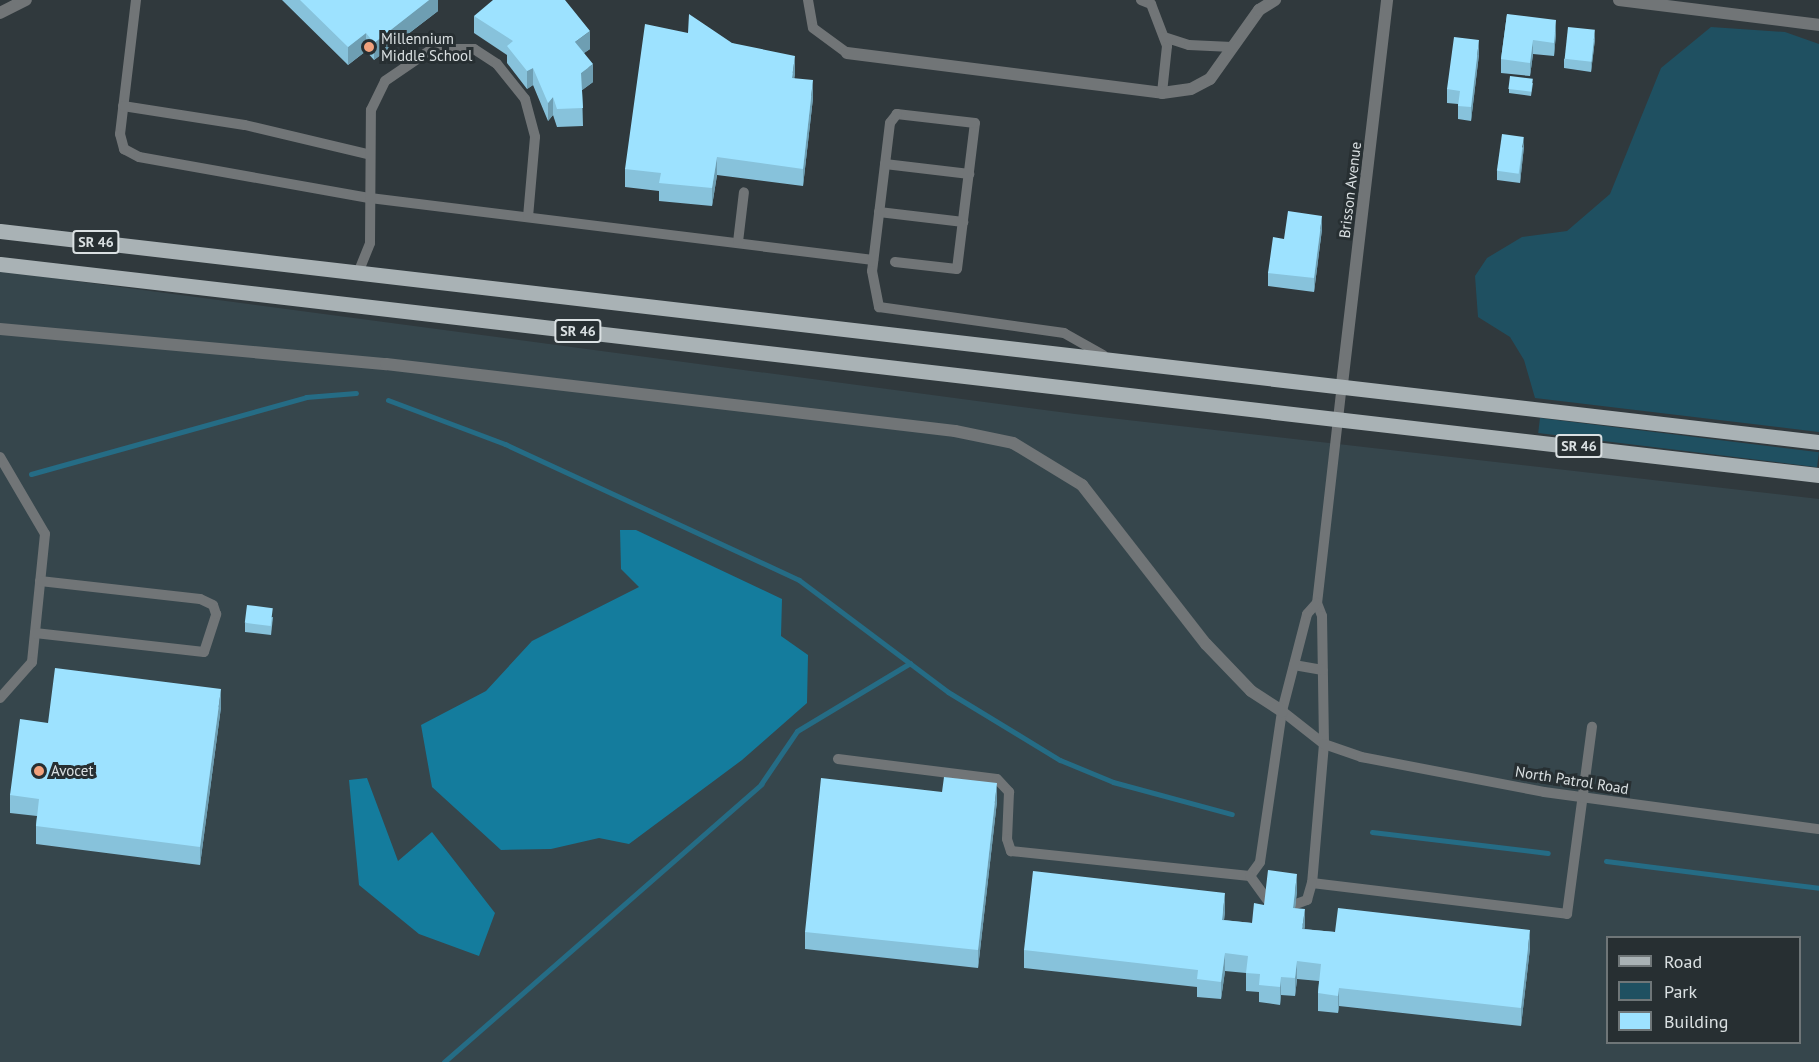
<!DOCTYPE html>
<style>
body{margin:0}
#map{position:relative;width:1819px;height:1062px;overflow:hidden;background:#30393d;font-family:"PT Sans",sans-serif}
div>[style]{position:absolute}
[style*='--x']{left:calc(var(--x)*1px);top:calc(var(--y)*1px);width:calc(var(--w)*1px);rotate:calc(var(--a)*1deg)}
.built>*{inset:0;background:#36464c}
.green>*{inset:0;background:#1f5061;transform-origin:0 0}
.forest>*{inset:0;background:#147c9d}
.stream>*{height:5px;margin:-2.5px;padding:0 2.5px;transform-origin:2.5px;border-radius:2.5px;background:#256c85}
.service>*{height:10px;margin:-5px;padding:0 5px;transform-origin:5px;border-radius:5px;background:#717577}
.minor>*{height:12px;margin:-6px;padding:0 6px;transform-origin:6px;border-radius:6px;background:#717577}
.tertiary>*{height:12px;margin:-6px;padding:0 6px;transform-origin:6px;border-radius:6px;background:#717577}
.primary>*{height:15px;margin:-7.5px;padding:0 7.5px;transform-origin:7.5px;border-radius:7.5px;background:#a9b2b5}
.wall>*{inset:0;background:#87c2db}
.shaded-wall>*{inset:0;background:#6e9eb2}
.building>*{inset:0;background:#9de2ff;transform-origin:0 0}
.dots>*{width:16px;height:16px;translate:-50% -50%;box-sizing:border-box;border:3px solid #272f32;border-radius:50%}
span{translate:-50% -50%;white-space:nowrap;text-align:center;line-height:1.15;-webkit-text-stroke:6px #272f32;paint-order:stroke}
.shield-label span{padding:2px 4px;background:#272f32;border:2px solid;border-radius:4px;-webkit-text-stroke-width:0}
.shield-label{font-size:14px;color:#dae0e2;font-weight:700}
.poi-label{font-size:15px;color:#dae0e2}
.left{translate:0 -50%;text-align:left}
.street-label{font-size:15px;color:#dae0e2}
.legend{position:absolute;left:1606px;top:936px;width:195px;height:108px;box-sizing:border-box;background:#272f32;border:2px solid #6f7678;margin:0;padding:8px 10px;list-style:none;font-size:18px;color:#dae0e2}
.legend li{display:flex;align-items:center;gap:12px;height:30px}
.legend b{width:30px;border:2px solid #6f7678}
</style>
<div id="map">
<div class="built">
<div style="clip-path:polygon(evenodd,0 271px,1075px 414px,1819px 499px,1819px 1062px,0 1062px,0 271px,1608px 938px,1800px 938px,1800px 1042px,1608px 1042px,1608px 938px)"></div>
</div>
<div class="green">
<div style="clip-path:polygon(1711px 27px,1785px 32px,1819px 44px,1819px 432px,1535px 398px,1524px 360px,1510px 337px,1478px 317px,1475px 276px,1487px 258px,1522px 237px,1567px 231px,1610px 194px,1661px 68px)"></div>
<div style="left:1540px;top:418px;width:281px;height:15px;rotate:7deg"></div>
</div>
<div class="forest">
<div style="clip-path:polygon(620px 530px,636px 530px,782px 599px,781px 636px,808px 655px,807px 703px,742px 760px,629px 844px,599px 838px,551px 849px,501px 850px,432px 787px,421px 725px,486px 691px,532px 641px,639px 587px,621px 569px)"></div>
<div style="clip-path:polygon(367px 778px,398px 861px,432px 832px,495px 913px,479px 956px,419px 934px,359px 885px,349px 780px)"></div>
</div>
<div class="stream">
<div style="--x:388;--y:400;--w:125;--a:20.6"></div>
<div style="--x:505;--y:444;--w:324;--a:24.8"></div>
<div style="--x:799;--y:580;--w:186;--a:36.9"></div>
<div style="--x:948;--y:692;--w:131;--a:31.3"></div>
<div style="--x:1060;--y:760;--w:57;--a:22.5"></div>
<div style="--x:1113;--y:782;--w:123;--a:15.1"></div>
<div style="--x:31;--y:474;--w:286;--a:-15.6"></div>
<div style="--x:306;--y:397;--w:50;--a:-4.6"></div>
<div style="--x:1372;--y:832;--w:177;--a:6.8"></div>
<div style="--x:1606;--y:861;--w:215;--a:7.2"></div>
<div style="--x:444;--y:1062;--w:422;--a:-41.2"></div>
<div style="--x:761;--y:784;--w:64;--a:-55.8"></div>
<div style="--x:797;--y:731;--w:132;--a:-31"></div>
</div>
<div class="service">
<div style="--x:136;--y:0;--w:135;--a:96.8"></div>
<div style="--x:120;--y:134;--w:16;--a:75"></div>
<div style="--x:124;--y:149;--w:17;--a:28"></div>
<div style="--x:139;--y:157;--w:235;--a:10.1"></div>
<div style="--x:370;--y:198;--w:507;--a:7.03"></div>
<div style="--x:808;--y:0;--w:28;--a:80"></div>
<div style="--x:813;--y:28;--w:42;--a:36.3"></div>
<div style="--x:1141;--y:0;--w:11;--a:22"></div>
<div style="--x:1151;--y:4;--w:45;--a:69.1"></div>
<div style="--x:1167;--y:46;--w:47;--a:96.1"></div>
<div style="--x:1164;--y:37;--w:26;--a:18"></div>
<div style="--x:1189;--y:45;--w:43;--a:2.7"></div>
<div style="--x:123;--y:106;--w:123;--a:8.9"></div>
<div style="--x:245;--y:125;--w:125;--a:13.4"></div>
<div style="--x:885;--y:164;--w:85;--a:6.8"></div>
<div style="--x:879;--y:212;--w:85;--a:6.8"></div>
<div style="--x:738;--y:242;--w:50;--a:-83.2"></div>
<div style="--x:895;--y:262;--w:62;--a:6.4"></div>
<div style="--x:957;--y:269;--w:147;--a:-83"></div>
<div style="--x:975;--y:123;--w:79;--a:-173.4"></div>
<div style="--x:897;--y:114;--w:11;--a:128"></div>
<div style="--x:890;--y:123;--w:149;--a:96.9"></div>
<div style="--x:872;--y:271;--w:37;--a:79"></div>
<div style="--x:879;--y:307;--w:187;--a:8"></div>
<div style="--x:1064;--y:333;--w:45;--a:29.4"></div>
<div style="--x:358;--y:273;--w:32;--a:-68"></div>
<div style="--x:370;--y:243;--w:133;--a:-89.6"></div>
<div style="--x:371;--y:110;--w:32;--a:-64"></div>
<div style="--x:385;--y:81;--w:57;--a:-34.2"></div>
<div style="--x:432;--y:49;--w:42;--a:0"></div>
<div style="--x:474;--y:49;--w:27;--a:33"></div>
<div style="--x:497;--y:64;--w:45;--a:51.3"></div>
<div style="--x:525;--y:99;--w:39;--a:75"></div>
<div style="--x:535;--y:137;--w:80;--a:95"></div>
<div style="--x:1342;--y:384;--w:220;--a:96.5"></div>
<div style="--x:1317;--y:603;--w:14;--a:69"></div>
<div style="--x:1322;--y:616;--w:128;--a:89.1"></div>
<div style="--x:1324;--y:744;--w:140;--a:94.9"></div>
<div style="--x:1312;--y:883;--w:257;--a:6.9"></div>
<div style="--x:1567;--y:914;--w:189;--a:-82.4"></div>
<div style="--x:0;--y:457;--w:89;--a:59.7"></div>
<div style="--x:45;--y:534;--w:129;--a:95.8"></div>
<div style="--x:32;--y:662;--w:48;--a:131.6"></div>
<div style="--x:35;--y:633;--w:170;--a:6.4"></div>
<div style="--x:204;--y:652;--w:40;--a:-72"></div>
<div style="--x:216;--y:614;--w:9;--a:-108"></div>
<div style="--x:213;--y:605;--w:14;--a:-155"></div>
<div style="--x:200;--y:599;--w:161;--a:-173.6"></div>
<div style="--x:1294;--y:665;--w:29;--a:10"></div>
<div style="--x:1282;--y:711;--w:53;--a:38.2"></div>
<div style="--x:1324;--y:744;--w:39;--a:19"></div>
<div style="--x:1361;--y:757;--w:186;--a:10.8"></div>
<div style="--x:1544;--y:792;--w:277;--a:7.7"></div>
<div style="--x:838;--y:759;--w:160;--a:7.2"></div>
<div style="--x:997;--y:779;--w:18;--a:47"></div>
<div style="--x:1009;--y:792;--w:47;--a:92.4"></div>
<div style="--x:1007;--y:839;--w:13;--a:72"></div>
<div style="--x:1011;--y:851;--w:240;--a:6"></div>
<div style="--x:1250;--y:876;--w:17;--a:-54"></div>
<div style="--x:1260;--y:862;--w:153;--a:-81.7"></div>
<div style="--x:1282;--y:711;--w:100;--a:-75.5"></div>
<div style="--x:1307;--y:614;--w:15;--a:-48"></div>
<div style="--x:1250;--y:876;--w:29;--a:54"></div>
<div style="--x:1296;--y:904;--w:12;--a:-20"></div>
<div style="--x:1307;--y:900;--w:18;--a:-74"></div>
</div>
<div class="minor">
<div style="--x:1619;--y:0;--w:202;--a:7.1"></div>
<div style="--x:0;--y:13;--w:29;--a:-27"></div>
<div style="--x:847;--y:53;--w:318;--a:7.2"></div>
<div style="--x:1162;--y:93;--w:29;--a:-8"></div>
<div style="--x:1191;--y:89;--w:21;--a:-28"></div>
<div style="--x:1210;--y:79;--w:85;--a:-54.6"></div>
<div style="--x:1259;--y:10;--w:19;--a:-32"></div>
<div style="--x:0;--y:329;--w:388;--a:5.2"></div>
<div style="--x:386;--y:364;--w:573;--a:6.72"></div>
<div style="--x:955;--y:431;--w:59;--a:11.7"></div>
<div style="--x:1013;--y:443;--w:81;--a:31.3"></div>
<div style="--x:1082;--y:485;--w:202;--a:52.1"></div>
<div style="--x:1206;--y:644;--w:65;--a:46.2"></div>
<div style="--x:1251;--y:691;--w:37;--a:33"></div>
</div>
<div class="tertiary">
<div style="--x:1342;--y:384;--w:387;--a:-83.3"></div>
</div>
<div class="primary">
<div style="--x:0;--y:231;--w:1831;--a:6.62"></div>
<div style="--x:0;--y:264;--w:1831;--a:6.62"></div>
</div>
<div class="wall">
<div style="clip-path:polygon(282px 0,438px 0,438px 11px,374px 60px,366px 51px,348px 65px)"></div>
<div style="clip-path:polygon(1507px 14px,1556px 33px,1554px 56px,1533px 54px,1530px 76px,1501px 73px,1501px 59px)"></div>
<div style="clip-path:polygon(474px 16px,590px 49px,584px 53px,593px 82px,582px 90px,583px 126px,557px 127px,553px 115px,548px 121px,533px 85px,527px 89px,507px 63px,507px 55px,474px 33px)"></div>
<div style="clip-path:polygon(1595px 39px,1591px 72px,1564px 68px,1564px 59px)"></div>
<div style="clip-path:polygon(732px 43px,795px 74px,794px 78px,813px 98px,803px 186px,717px 175px,712px 206px,659px 201px,659px 191px,625px 187px,625px 169px)"></div>
<div style="clip-path:polygon(1479px 54px,1471px 121px,1458px 119px,1458px 104px,1447px 103px,1447px 89px)"></div>
<div style="clip-path:polygon(1533px 83px,1531px 96px,1509px 93px,1509px 89px)"></div>
<div style="clip-path:polygon(1524px 146px,1520px 183px,1497px 180px,1497px 171px)"></div>
<div style="clip-path:polygon(1322px 229px,1314px 292px,1268px 286px,1268px 273px,1284px 239px)"></div>
<div style="clip-path:polygon(273px 617px,271px 635px,245px 632px,245px 623px)"></div>
<div style="clip-path:polygon(221px 707px,200px 865px,36px 844px,36px 826px,37px 816px,10px 813px,10px 795px,48px 723px)"></div>
<div style="clip-path:polygon(997px 801px,978px 968px,805px 949px,805px 932px)"></div>
<div style="clip-path:polygon(1297px 891px,1295px 908px,1304px 929px,1335px 932px,1530px 948px,1521px 1026px,1339px 1006px,1338px 1013px,1318px 1011px,1318px 993px,1319px 981px,1297px 979px,1295px 996px,1281px 995px,1280px 1005px,1259px 1002px,1259px 992px,1246px 991px,1246px 973px,1225px 971px,1221px 999px,1197px 997px,1197px 987px,1024px 968px,1024px 950px,1225px 911px,1224px 920px,1252px 923px,1264px 905px)"></div>
</div>
<div class="shaded-wall">
<div style="clip-path:polygon(429px 0,438px 0,438px 11px,374px 60px,374px 43px)"></div>
<div style="clip-path:polygon(1556px 20px,1556px 33px,1554px 56px,1554px 43px)"></div>
<div style="clip-path:polygon(1595px 30px,1595px 39px,1591px 72px,1591px 63px)"></div>
<div style="clip-path:polygon(590px 31px,590px 49px,575px 59px,575px 42px)"></div>
<div style="clip-path:polygon(366px 33px,366px 51px,348px 65px,348px 47px)"></div>
<div style="clip-path:polygon(1479px 40px,1479px 54px,1471px 121px,1471px 107px)"></div>
<div style="clip-path:polygon(1533px 40px,1533px 54px,1530px 76px,1530px 63px)"></div>
<div style="clip-path:polygon(795px 56px,795px 74px,792px 96px,792px 78px)"></div>
<div style="clip-path:polygon(593px 64px,593px 82px,581px 91px,581px 73px)"></div>
<div style="clip-path:polygon(533px 68px,533px 85px,527px 89px,527px 71px)"></div>
<div style="clip-path:polygon(813px 80px,813px 98px,803px 186px,803px 169px)"></div>
<div style="clip-path:polygon(553px 97px,553px 115px,548px 121px,548px 103px)"></div>
<div style="clip-path:polygon(1524px 137px,1524px 146px,1520px 183px,1520px 173px)"></div>
<div style="clip-path:polygon(717px 157px,717px 175px,712px 206px,712px 188px)"></div>
<div style="clip-path:polygon(1322px 216px,1322px 229px,1314px 292px,1314px 278px)"></div>
<div style="clip-path:polygon(221px 689px,221px 707px,200px 865px,200px 847px)"></div>
<div style="clip-path:polygon(997px 783px,997px 801px,978px 968px,978px 950px)"></div>
<div style="clip-path:polygon(1297px 874px,1297px 891px,1293px 926px,1293px 908px)"></div>
<div style="clip-path:polygon(1225px 893px,1225px 911px,1222px 938px,1222px 920px)"></div>
<div style="clip-path:polygon(1305px 909px,1305px 927px,1302px 946px,1302px 929px)"></div>
<div style="clip-path:polygon(1530px 930px,1530px 948px,1521px 1026px,1521px 1008px)"></div>
<div style="clip-path:polygon(1225px 953px,1225px 971px,1221px 999px,1221px 982px)"></div>
<div style="clip-path:polygon(1297px 961px,1297px 979px,1295px 996px,1295px 978px)"></div>
<div style="clip-path:polygon(1281px 977px,1281px 995px,1280px 1005px,1280px 987px)"></div>
<div style="clip-path:polygon(1339px 988px,1339px 1006px,1338px 1013px,1338px 996px)"></div>
</div>
<div class="building">
<div style="clip-path:polygon(300px 0,429px 0,374px 43px,366px 33px,348px 47px)"></div>
<div style="clip-path:polygon(493px 0,565px 0,590px 31px,575px 42px,593px 64px,581px 73px,583px 108px,557px 109px,553px 97px,548px 103px,533px 68px,527px 71px,507px 46px,513px 41px,474px 16px)"></div>
<div style="clip-path:polygon(689px 14px,732px 43px,795px 56px,792px 78px,813px 80px,803px 169px,717px 157px,712px 188px,659px 183px,661px 173px,625px 169px,645px 24px,688px 33px)"></div>
<div style="clip-path:polygon(1507px 14px,1556px 20px,1554px 43px,1533px 40px,1530px 63px,1501px 59px)"></div>
<div style="left:1568px;top:27px;width:27px;height:32px;rotate:6deg"></div>
<div style="clip-path:polygon(1454px 37px,1479px 40px,1471px 107px,1458px 106px,1460px 91px,1447px 89px)"></div>
<div style="left:1510px;top:76px;width:23px;height:13px;rotate:7deg"></div>
<div style="left:1502px;top:134px;width:22px;height:37px;rotate:8deg"></div>
<div style="clip-path:polygon(1288px 211px,1322px 216px,1314px 278px,1268px 273px,1273px 237px,1284px 239px)"></div>
<div style="left:247px;top:605px;width:26px;height:18px;rotate:7deg"></div>
<div style="clip-path:polygon(55px 668px,221px 689px,200px 847px,36px 826px,39px 799px,10px 795px,20px 719px,48px 723px)"></div>
<div style="clip-path:polygon(944px 777px,997px 783px,978px 950px,805px 932px,821px 778px,942px 792px)"></div>
<div style="clip-path:polygon(1268px 870px,1297px 874px,1293px 908px,1305px 909px,1302px 929px,1335px 932px,1338px 908px,1530px 930px,1521px 1008px,1339px 988px,1338px 996px,1318px 993px,1321px 964px,1297px 961px,1295px 978px,1281px 977px,1280px 987px,1259px 985px,1260px 974px,1246px 973px,1248px 956px,1225px 953px,1221px 982px,1197px 979px,1198px 970px,1024px 950px,1033px 871px,1225px 893px,1222px 920px,1252px 923px,1254px 903px,1264px 905px)"></div>
</div>
<div class="dots">
<div style="left:369px;top:47px;background:#f1a17c"></div>
<div style="left:39px;top:771px;background:#f1a17c"></div>
</div>
<div class="shield-label">
<span style="left:96px;top:242px">SR 46</span>
<span style="left:578px;top:331px">SR 46</span>
<span style="left:1579px;top:446px">SR 46</span>
</div>
<div class="poi-label">
<span class="left" style="left:381px;top:47px">Millennium<br>Middle School</span>
<span class="left" style="left:51px;top:771px">Avocet</span>
</div>
<div class="street-label">
<span style="left:1350px;top:190px;rotate:-83deg">Brisson Avenue</span>
<span style="left:1572px;top:780px;rotate:9deg">North Patrol Road</span>
</div>
<ul class="legend">
<li><b style="height:8px;background:#a9b2b5"></b>Road</li>
<li><b style="height:16px;background:#1f5061"></b>Park</li>
<li><b style="height:16px;background:#9de2ff"></b>Building</li>
</ul>
</div>
